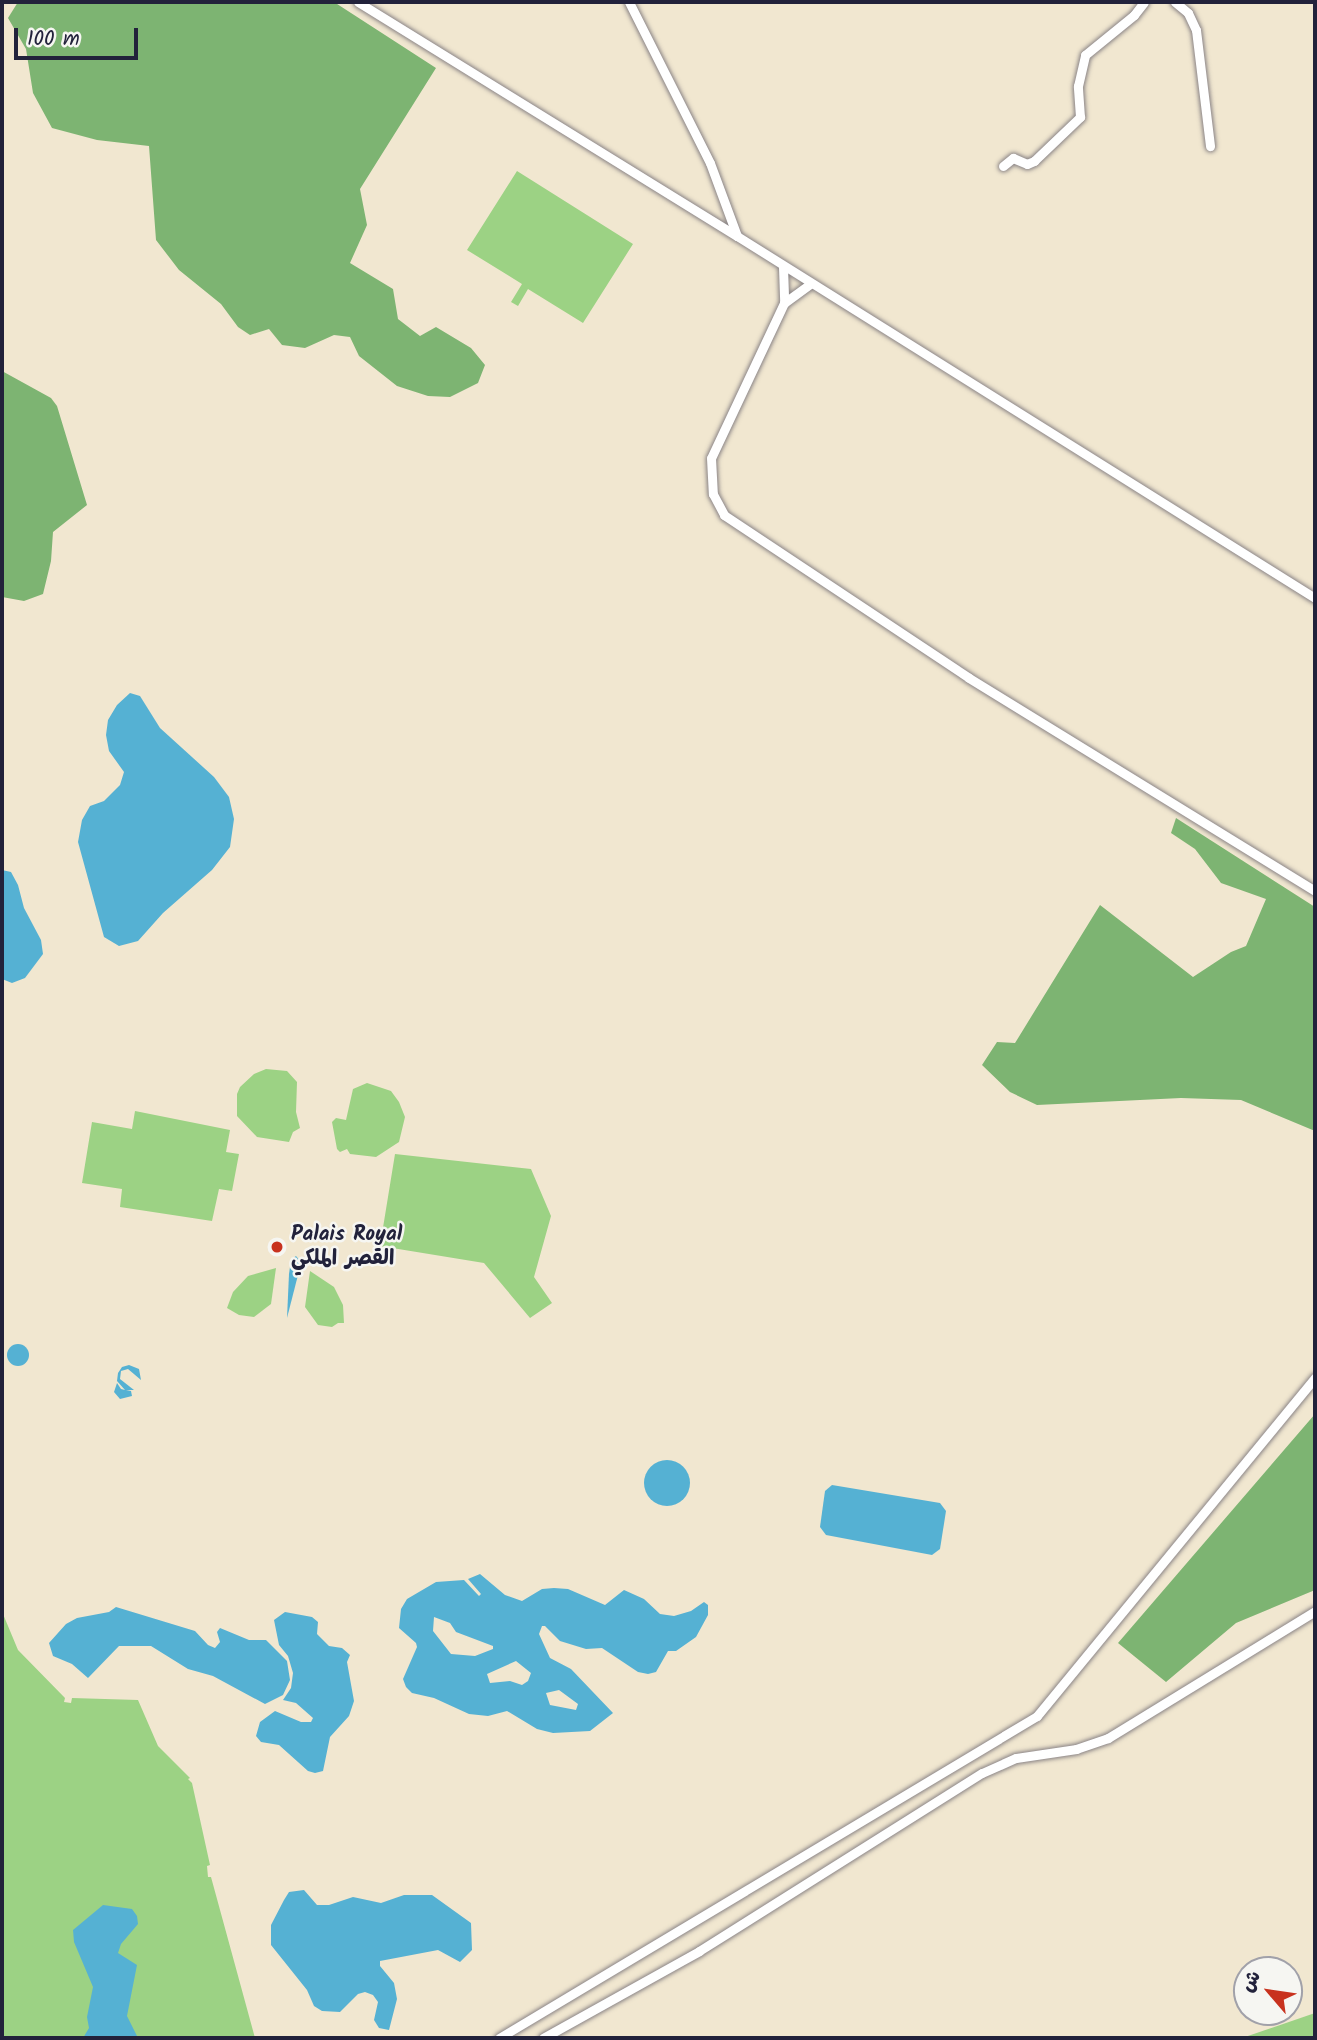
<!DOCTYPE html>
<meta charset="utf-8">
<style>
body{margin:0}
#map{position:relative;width:1317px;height:2040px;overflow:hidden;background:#f1e7d0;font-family:Kalam,"Playpen Sans Arabic",sans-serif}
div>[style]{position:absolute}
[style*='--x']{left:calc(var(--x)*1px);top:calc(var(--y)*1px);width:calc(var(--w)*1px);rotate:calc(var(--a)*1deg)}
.green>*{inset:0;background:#9cd284}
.forest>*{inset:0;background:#7db472}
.water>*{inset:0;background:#55b1d3}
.round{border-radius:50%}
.roads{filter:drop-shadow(0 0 2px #8a8486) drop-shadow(0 0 2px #8a8486)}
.minor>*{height:9px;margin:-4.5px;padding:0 4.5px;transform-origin:4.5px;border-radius:4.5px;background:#fff}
.dots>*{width:19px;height:19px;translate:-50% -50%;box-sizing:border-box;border:4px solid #f6f6f2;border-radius:50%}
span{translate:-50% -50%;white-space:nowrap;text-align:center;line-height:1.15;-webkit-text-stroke:5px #f6f6f2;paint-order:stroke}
.poi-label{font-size:21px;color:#22223b;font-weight:700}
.left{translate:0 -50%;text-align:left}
.frame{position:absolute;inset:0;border:4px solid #22223b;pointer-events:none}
.north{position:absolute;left:1233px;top:1956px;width:70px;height:70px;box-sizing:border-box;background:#f6f6f2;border:2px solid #a1a1a9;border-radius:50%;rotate:299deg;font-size:19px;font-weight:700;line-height:28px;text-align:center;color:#22223b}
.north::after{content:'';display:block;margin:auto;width:24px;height:32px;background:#c8321e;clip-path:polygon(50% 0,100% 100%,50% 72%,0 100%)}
.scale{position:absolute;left:14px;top:28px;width:124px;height:32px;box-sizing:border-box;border:4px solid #22223b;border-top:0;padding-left:9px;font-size:21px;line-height:24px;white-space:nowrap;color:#22223b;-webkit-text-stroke:5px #f6f6f2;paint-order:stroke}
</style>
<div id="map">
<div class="green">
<div style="clip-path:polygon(517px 171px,633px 244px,583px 323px,528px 289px,518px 306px,511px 302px,522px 284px,467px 250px)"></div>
<div style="clip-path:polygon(266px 1069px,287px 1071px,297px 1082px,296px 1112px,300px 1128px,293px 1132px,289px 1142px,257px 1137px,237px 1116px,237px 1094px,240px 1087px,254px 1074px)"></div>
<div style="clip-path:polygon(367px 1083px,391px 1091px,399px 1102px,405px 1117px,399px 1142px,376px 1157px,350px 1154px,347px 1149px,340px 1152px,337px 1149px,332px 1122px,336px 1118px,346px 1120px,353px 1089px)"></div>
<div style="clip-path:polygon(135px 1111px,230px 1130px,226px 1152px,239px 1154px,232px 1191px,219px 1189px,212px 1221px,120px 1207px,122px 1189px,82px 1183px,92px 1122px,132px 1129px)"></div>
<div style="clip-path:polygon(395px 1154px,531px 1169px,551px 1216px,534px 1277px,552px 1303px,530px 1318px,484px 1263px,380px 1246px)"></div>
<div style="clip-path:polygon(276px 1268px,271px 1304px,254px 1317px,239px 1315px,227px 1308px,233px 1292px,248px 1276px)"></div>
<div style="clip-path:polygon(310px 1271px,334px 1287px,343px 1305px,344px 1323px,338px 1323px,332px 1327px,318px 1325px,305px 1307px)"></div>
<div style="clip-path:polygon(3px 1614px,18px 1650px,65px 1698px,64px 1702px,71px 1703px,72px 1698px,138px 1700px,158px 1746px,190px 1778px,188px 1779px,192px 1783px,210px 1865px,207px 1866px,208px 1877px,211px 1877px,255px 2038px,2px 2038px)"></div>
<div style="clip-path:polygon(1315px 2013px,1315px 2038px,1242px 2038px)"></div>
</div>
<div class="forest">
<div style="clip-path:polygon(18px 2px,334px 2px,436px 68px,360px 189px,367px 225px,350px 263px,393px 289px,398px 319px,420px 336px,436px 327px,471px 348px,485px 365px,478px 383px,450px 397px,428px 396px,397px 386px,359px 356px,350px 337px,334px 335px,305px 348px,282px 345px,269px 329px,250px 335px,238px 327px,221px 304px,179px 270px,156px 240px,149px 146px,97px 140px,52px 128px,33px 93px,26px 49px,8px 18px)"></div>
<div style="clip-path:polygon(2px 371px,51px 398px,57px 406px,87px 505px,53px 532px,51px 561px,43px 594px,24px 601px,2px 597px)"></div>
<div style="clip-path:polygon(1176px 818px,1315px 907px,1315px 1131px,1241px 1100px,1181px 1098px,1037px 1105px,1010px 1092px,982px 1065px,997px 1042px,1015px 1043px,1100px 905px,1193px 977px,1231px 952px,1246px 946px,1266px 899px,1221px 883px,1195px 849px,1171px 833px)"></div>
<div style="clip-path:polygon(1315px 1414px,1315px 1590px,1236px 1623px,1166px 1682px,1118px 1643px)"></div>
</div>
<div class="water">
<div style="clip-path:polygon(130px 693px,140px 696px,160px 728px,214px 777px,229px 797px,234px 819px,230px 847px,212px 870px,163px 913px,138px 941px,119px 946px,104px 937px,78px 842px,82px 820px,90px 806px,104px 801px,120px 785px,124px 772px,109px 751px,106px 735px,108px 720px,117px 705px)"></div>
<div style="clip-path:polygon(2px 870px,11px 872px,18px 885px,24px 908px,41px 940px,43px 954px,25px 978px,12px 983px,2px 979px)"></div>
<div style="clip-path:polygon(296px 1256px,300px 1261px,298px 1275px,287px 1318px,289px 1274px,291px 1260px)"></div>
<div class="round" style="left:7px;top:1344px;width:22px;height:22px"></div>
<div style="clip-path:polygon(129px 1365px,139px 1369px,141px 1380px,128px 1369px,121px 1371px,120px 1379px,134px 1390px,126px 1390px,131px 1391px,132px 1396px,120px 1399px,114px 1392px,117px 1383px,121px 1389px,125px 1390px,117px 1381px,118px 1373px,122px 1367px)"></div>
<div class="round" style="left:644px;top:1460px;width:46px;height:46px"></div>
<div style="clip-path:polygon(832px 1485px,940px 1503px,946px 1511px,940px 1549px,932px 1555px,826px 1535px,820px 1527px,825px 1491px)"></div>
<div style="clip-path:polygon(evenodd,480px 1574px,505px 1595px,522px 1601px,542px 1589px,554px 1588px,568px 1589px,605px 1605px,624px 1590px,644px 1599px,660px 1614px,674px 1616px,691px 1611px,704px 1602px,708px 1605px,708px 1615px,696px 1637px,676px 1651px,668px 1651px,656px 1672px,648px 1674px,638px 1672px,602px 1648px,586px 1649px,560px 1641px,545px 1626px,542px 1626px,539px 1634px,550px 1658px,571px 1669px,613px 1713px,590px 1731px,553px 1733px,537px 1729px,507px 1711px,488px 1716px,469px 1714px,434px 1698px,412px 1693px,406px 1687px,403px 1679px,417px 1647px,416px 1643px,399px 1628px,401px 1609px,407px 1599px,436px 1582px,464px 1580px,479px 1596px,481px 1594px,468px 1579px,480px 1574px,434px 1617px,450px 1623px,456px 1632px,493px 1646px,493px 1649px,475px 1656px,451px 1654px,433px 1631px,434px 1617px,480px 1574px,516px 1661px,531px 1673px,528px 1681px,522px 1685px,510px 1681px,490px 1683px,487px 1674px,516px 1661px,480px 1574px,559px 1690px,578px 1704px,576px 1710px,550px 1705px,546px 1693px,559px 1690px)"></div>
<div style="clip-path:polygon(116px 1607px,195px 1631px,208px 1645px,215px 1648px,220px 1642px,217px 1632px,220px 1628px,249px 1640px,266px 1640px,287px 1661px,290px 1680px,283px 1695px,265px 1704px,213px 1676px,188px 1669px,151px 1646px,119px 1646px,88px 1678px,72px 1664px,53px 1656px,49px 1643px,66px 1624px,77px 1618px,109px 1612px)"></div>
<div style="clip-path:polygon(285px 1612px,312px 1617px,318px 1622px,317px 1634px,329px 1646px,342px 1648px,350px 1655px,347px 1662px,354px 1701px,349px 1716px,330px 1737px,323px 1771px,315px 1773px,308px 1771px,279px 1745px,261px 1742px,256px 1736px,260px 1722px,275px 1711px,301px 1722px,311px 1722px,313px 1718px,296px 1703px,283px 1700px,291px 1688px,293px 1673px,288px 1656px,279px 1645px,274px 1620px)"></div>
<div style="clip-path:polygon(304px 1890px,317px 1905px,329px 1905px,353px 1897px,381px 1903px,404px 1895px,432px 1895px,471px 1923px,472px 1950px,460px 1962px,438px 1950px,380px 1961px,380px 1966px,394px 1983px,397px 1999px,389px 2030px,379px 2028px,374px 2020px,378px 2002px,373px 1995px,365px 1992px,358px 1994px,340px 2012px,322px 2011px,314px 2006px,307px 1990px,271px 1945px,271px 1925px,284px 1900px,289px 1892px)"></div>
<div style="clip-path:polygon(103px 1905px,132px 1909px,137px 1916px,138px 1924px,121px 1944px,118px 1953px,137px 1965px,127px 2016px,138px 2038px,83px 2038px,89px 2028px,87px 2017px,93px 1987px,74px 1942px,73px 1930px)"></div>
</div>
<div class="roads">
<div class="minor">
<div style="--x:358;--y:2;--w:445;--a:31.7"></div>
<div style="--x:629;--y:2;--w:180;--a:63.3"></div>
<div style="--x:710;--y:163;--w:78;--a:69.7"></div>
<div style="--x:737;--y:236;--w:682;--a:32.06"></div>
<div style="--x:1175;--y:2;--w:17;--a:40"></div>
<div style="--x:1188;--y:13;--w:19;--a:65"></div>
<div style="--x:1196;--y:30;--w:117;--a:83.1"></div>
<div style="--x:1003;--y:166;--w:13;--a:-39"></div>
<div style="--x:1013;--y:158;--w:15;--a:23"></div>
<div style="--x:1027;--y:164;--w:8;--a:-23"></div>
<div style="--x:1034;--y:161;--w:64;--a:-43.7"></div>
<div style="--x:1080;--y:117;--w:31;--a:-94"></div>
<div style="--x:1078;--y:86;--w:32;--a:-77"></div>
<div style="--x:1085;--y:55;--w:63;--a:-39.2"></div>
<div style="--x:1134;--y:15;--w:16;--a:-52"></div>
<div style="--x:783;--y:267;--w:36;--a:88"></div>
<div style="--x:784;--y:303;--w:171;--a:115.2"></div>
<div style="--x:711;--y:458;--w:36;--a:87"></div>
<div style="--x:713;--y:494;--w:24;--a:62"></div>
<div style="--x:724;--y:515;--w:294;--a:33.6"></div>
<div style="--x:969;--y:678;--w:406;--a:31.6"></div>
<div style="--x:784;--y:303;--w:32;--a:-36"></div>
<div style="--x:499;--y:2038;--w:627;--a:-30.9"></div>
<div style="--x:1037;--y:1716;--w:438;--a:-50.6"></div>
<div style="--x:543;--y:2038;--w:179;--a:-29.1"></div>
<div style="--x:699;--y:1951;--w:334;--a:-32.2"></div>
<div style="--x:982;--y:1773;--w:37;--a:-24"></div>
<div style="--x:1016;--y:1758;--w:61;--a:-8.5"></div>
<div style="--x:1076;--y:1749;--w:34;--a:-19"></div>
<div style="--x:1108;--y:1738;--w:243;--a:-31.5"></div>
</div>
</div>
<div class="dots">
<div style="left:277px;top:1247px;background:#c8321e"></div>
</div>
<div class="poi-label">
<span class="left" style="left:291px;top:1247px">Palais Royal<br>القصر الملكي</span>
</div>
<div class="frame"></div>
<div class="north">ش</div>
<div class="scale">100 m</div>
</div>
